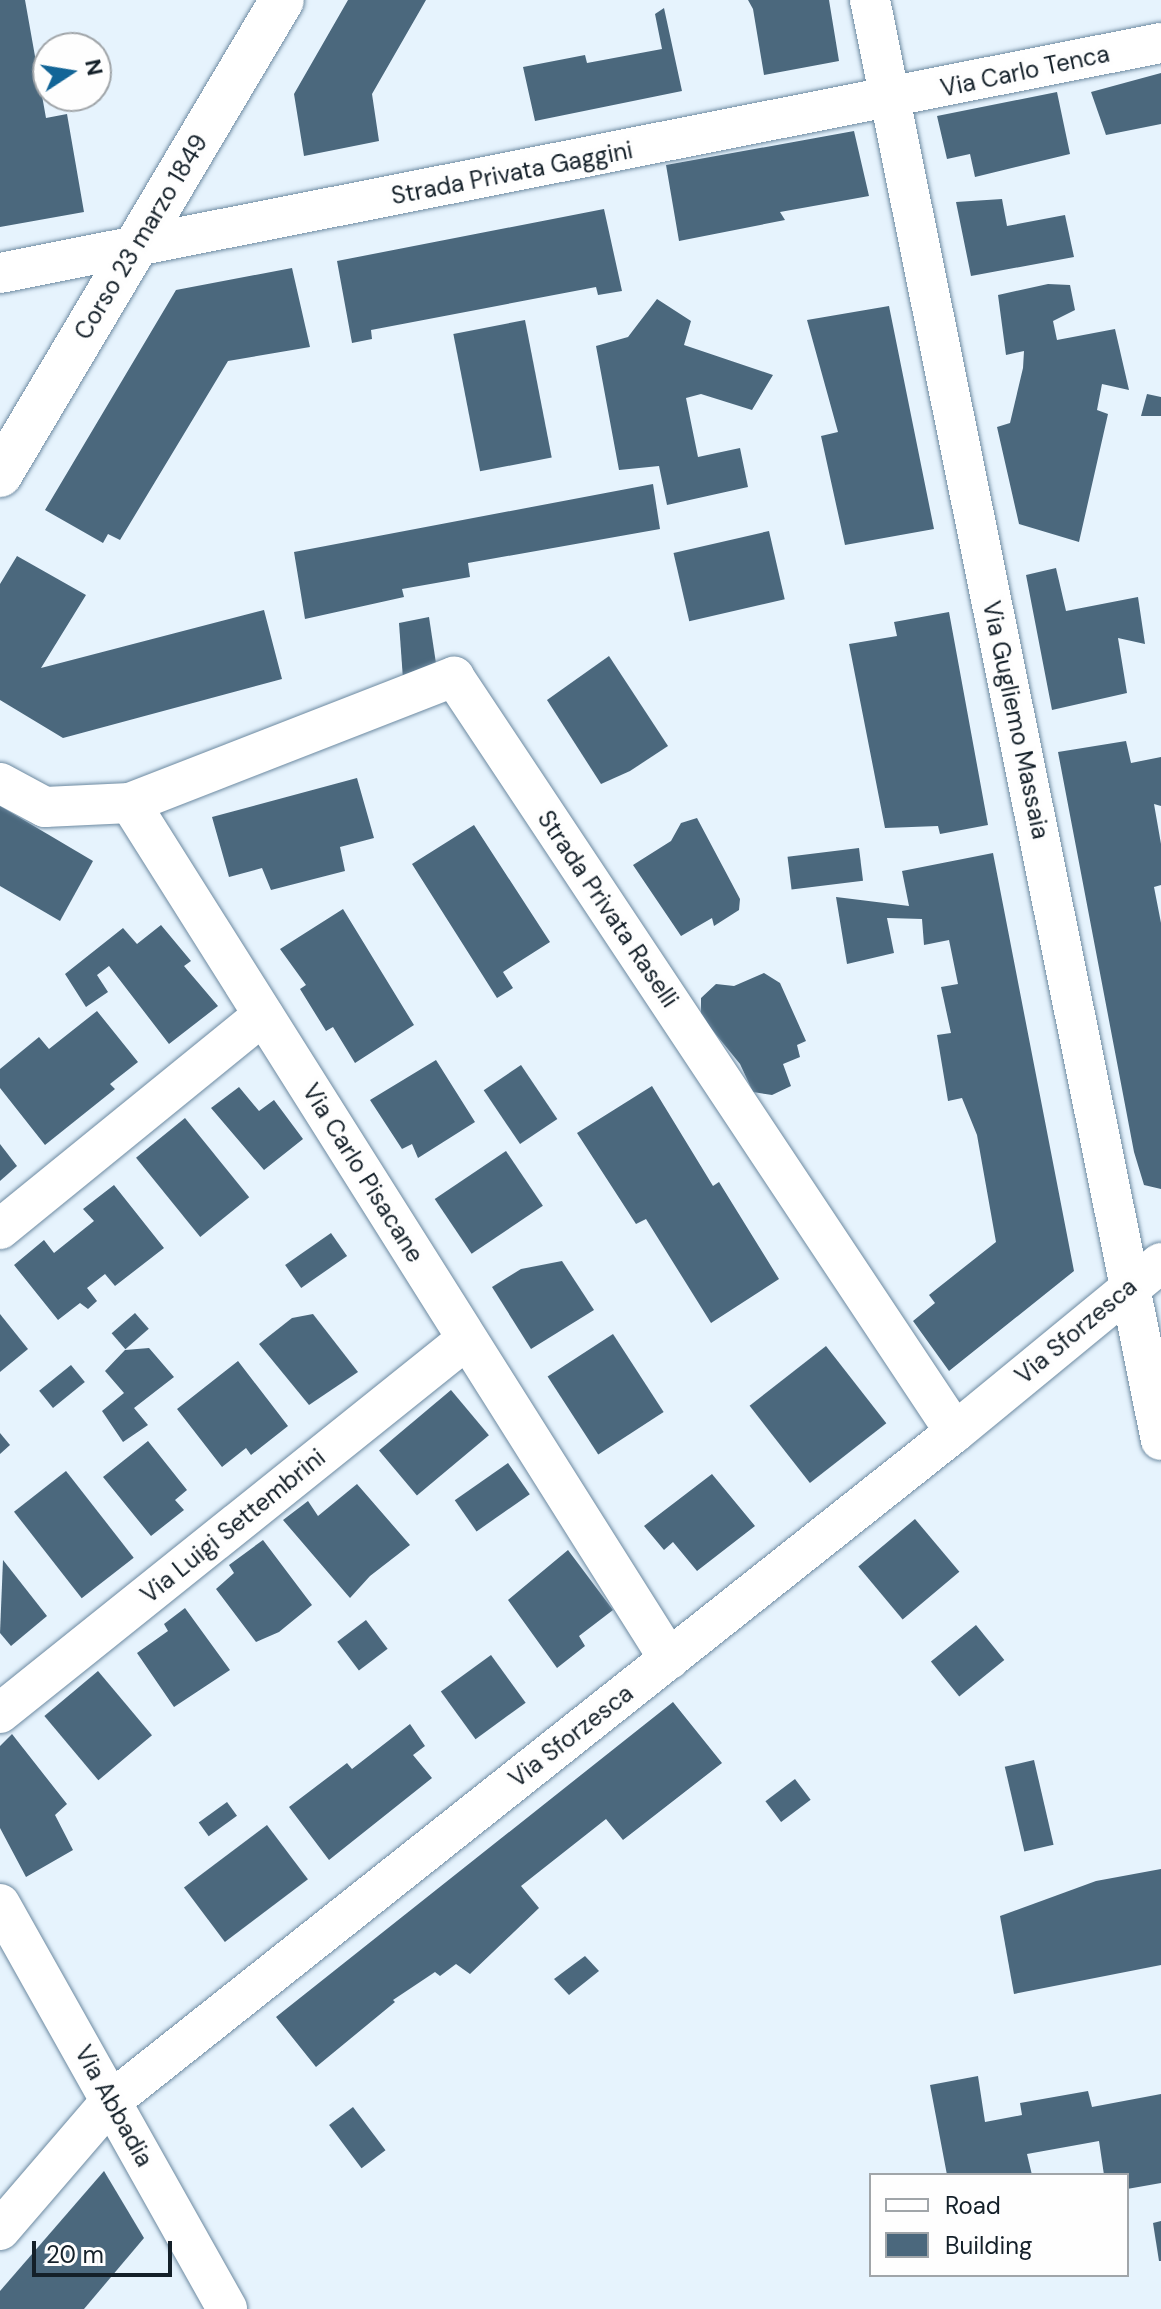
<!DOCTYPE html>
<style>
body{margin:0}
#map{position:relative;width:1161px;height:2309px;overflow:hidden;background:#e6f3fd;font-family:"DM Sans",sans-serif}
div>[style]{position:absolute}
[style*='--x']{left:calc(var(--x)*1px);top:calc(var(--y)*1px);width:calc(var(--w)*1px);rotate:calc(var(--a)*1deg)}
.building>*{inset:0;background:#4b687d;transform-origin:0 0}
.roads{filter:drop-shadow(0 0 2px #6d8aa1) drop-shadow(0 0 2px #6d8aa1)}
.minor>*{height:40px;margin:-20px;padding:0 20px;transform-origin:20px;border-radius:20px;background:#fff}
.secondary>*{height:44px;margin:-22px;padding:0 22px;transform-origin:22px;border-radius:22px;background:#fff}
span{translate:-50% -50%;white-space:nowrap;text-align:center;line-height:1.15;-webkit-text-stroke:8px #fefefe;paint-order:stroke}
.street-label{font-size:24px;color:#142029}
.legend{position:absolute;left:869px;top:2173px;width:260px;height:104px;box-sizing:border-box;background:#fefefe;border:2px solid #a0a5a9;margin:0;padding:10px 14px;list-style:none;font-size:24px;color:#142029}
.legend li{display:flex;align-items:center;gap:16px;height:40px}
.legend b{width:40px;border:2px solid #a0a5a9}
.north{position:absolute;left:32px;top:32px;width:80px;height:80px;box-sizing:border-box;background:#fefefe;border:2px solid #a0a5a9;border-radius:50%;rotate:78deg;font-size:22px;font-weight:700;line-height:32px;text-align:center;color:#142029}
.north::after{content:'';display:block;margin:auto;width:28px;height:36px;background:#126597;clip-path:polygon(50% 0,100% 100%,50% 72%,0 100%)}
.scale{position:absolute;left:32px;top:2241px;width:140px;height:36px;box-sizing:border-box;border:4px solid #142029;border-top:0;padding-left:10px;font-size:24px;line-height:28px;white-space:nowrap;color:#142029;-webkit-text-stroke:6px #fefefe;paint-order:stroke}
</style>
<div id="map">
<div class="building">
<div style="clip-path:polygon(0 0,25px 0,46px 118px,67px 114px,84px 212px,0 227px)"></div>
<div style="clip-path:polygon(348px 0,426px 0,372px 94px,379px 141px,304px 156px,294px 94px)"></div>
<div style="clip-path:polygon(748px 0,829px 0,839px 61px,764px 75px,753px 9px)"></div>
<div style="clip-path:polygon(664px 8px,682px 91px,535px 121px,523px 67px,585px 55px,587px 63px,662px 49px,655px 14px)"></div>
<div style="clip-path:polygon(1161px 73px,1161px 124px,1106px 135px,1091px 92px)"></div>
<div style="clip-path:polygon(1057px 92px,1070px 154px,975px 177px,970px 154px,947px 159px,937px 116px)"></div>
<div style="clip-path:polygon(854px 131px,869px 196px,780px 212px,785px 220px,679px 241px,666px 165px)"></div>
<div style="clip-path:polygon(1002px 199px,1007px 226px,1065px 215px,1074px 257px,971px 276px,956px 202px)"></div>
<div style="clip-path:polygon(604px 209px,622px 291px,598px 295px,596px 287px,371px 330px,372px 339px,352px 343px,337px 261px)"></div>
<div style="clip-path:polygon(292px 268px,310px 347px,228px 361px,120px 540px,108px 534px,103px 543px,45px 510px,176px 290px)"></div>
<div style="clip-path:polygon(1048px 284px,1070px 285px,1075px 310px,1053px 321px,1057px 340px,1115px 329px,1129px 390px,1102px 384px,1097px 410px,1108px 414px,1079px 542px,1019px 524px,997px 427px,1010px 423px,1023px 368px,1024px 351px,1006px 355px,998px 295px)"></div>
<div style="clip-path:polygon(657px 299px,691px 321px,684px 345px,773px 375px,752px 410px,701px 394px,686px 398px,698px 457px,740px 448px,748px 487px,667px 505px,659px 466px,619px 470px,596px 346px,628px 337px)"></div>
<div style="clip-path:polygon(889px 306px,934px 529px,845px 545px,821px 436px,838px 432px,807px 320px)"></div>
<div style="left:525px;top:320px;width:140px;height:73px;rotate:79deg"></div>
<div style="clip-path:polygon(1147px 394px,1161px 397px,1161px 416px,1141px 416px)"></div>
<div style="clip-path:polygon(653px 484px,660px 529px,468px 563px,470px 577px,402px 589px,404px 597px,305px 619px,294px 552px)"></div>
<div style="left:769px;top:531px;width:70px;height:98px;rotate:77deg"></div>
<div style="clip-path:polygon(17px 556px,86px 595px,41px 668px,264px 610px,282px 679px,63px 738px,0 700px,0 584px)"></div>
<div style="clip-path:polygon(1056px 568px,1066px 611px,1138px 597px,1145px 644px,1118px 638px,1127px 693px,1052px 710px,1026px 575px)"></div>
<div style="clip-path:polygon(949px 612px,988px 825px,940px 834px,938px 826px,885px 828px,849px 644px,897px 636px,894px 622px)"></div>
<div style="clip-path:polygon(429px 617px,437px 670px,403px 679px,399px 623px)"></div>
<div style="clip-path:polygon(609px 656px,668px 746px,630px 771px,601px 784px,547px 700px)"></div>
<div style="clip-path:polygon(1126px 741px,1131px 763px,1161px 757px,1161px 806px,1154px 804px,1161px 844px,1161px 885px,1154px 887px,1161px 923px,1161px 1189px,1144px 1185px,1134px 1152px,1058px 752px)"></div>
<div style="clip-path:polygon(357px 778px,374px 838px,340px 847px,345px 871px,271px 890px,262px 868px,229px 877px,212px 817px)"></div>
<div style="clip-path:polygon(0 806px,93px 861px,60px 921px,0 886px)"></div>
<div style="clip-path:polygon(697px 818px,740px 899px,739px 910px,714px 926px,712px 918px,681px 936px,633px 865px,671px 841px,681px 823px)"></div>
<div style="clip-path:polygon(474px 825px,550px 942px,503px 972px,513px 988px,497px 998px,412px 864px)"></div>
<div style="left:859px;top:848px;width:33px;height:72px;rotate:83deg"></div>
<div style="clip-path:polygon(993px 853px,1074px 1271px,949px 1371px,913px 1321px,935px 1303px,929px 1295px,996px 1242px,977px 1135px,962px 1098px,948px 1101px,937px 1035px,951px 1033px,941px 987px,958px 984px,949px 940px,924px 945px,922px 919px,887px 918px,894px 953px,847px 964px,836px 897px,909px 906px,902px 871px)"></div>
<div style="clip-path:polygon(343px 909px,414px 1025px,355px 1063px,333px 1027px,326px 1031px,300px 989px,306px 985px,280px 949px)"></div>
<div style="clip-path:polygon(161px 925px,191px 961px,184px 966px,218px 1006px,169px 1044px,109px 966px,97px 975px,108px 992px,86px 1007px,65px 974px,123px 928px,137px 944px)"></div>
<div style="clip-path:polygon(764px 973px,780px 983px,806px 1041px,797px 1045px,800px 1057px,783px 1064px,791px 1086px,772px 1095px,753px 1092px,740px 1064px,701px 1016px,701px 998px,716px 984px,734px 986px)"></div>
<div style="clip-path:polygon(97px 1011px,138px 1062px,110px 1084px,115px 1089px,45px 1145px,0 1088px,0 1069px,39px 1037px,49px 1049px)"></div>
<div style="clip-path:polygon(436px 1060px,475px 1122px,418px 1158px,412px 1144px,402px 1149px,370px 1100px)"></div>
<div style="left:521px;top:1065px;width:65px;height:45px;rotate:56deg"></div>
<div style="clip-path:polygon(652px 1086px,713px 1186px,719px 1182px,779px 1279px,711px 1323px,646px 1219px,636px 1224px,577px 1133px)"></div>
<div style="clip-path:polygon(239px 1087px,259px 1111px,274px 1100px,303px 1139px,264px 1170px,211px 1108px)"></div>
<div style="left:185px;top:1118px;width:102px;height:63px;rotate:51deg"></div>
<div style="clip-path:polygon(0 1144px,17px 1166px,0 1181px)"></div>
<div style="left:506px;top:1151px;width:66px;height:86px;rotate:56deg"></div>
<div style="clip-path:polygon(114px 1185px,164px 1248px,115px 1286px,105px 1274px,87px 1288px,97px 1301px,88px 1309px,80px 1303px,58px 1320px,14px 1265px,44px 1240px,54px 1253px,94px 1221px,83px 1209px)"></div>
<div style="left:331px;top:1233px;width:28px;height:56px;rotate:55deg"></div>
<div style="clip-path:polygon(562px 1261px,594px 1310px,531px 1349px,492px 1287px,521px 1269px)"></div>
<div style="left:135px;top:1313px;width:21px;height:31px;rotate:49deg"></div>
<div style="clip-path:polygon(0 1314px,28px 1349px,0 1372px)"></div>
<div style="clip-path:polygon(313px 1314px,358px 1372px,309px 1405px,259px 1344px,292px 1318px)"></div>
<div style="left:613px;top:1334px;width:93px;height:78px;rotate:57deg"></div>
<div style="left:826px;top:1346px;width:98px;height:97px;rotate:52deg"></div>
<div style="clip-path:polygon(149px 1348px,174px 1377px,134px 1408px,148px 1425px,123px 1442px,102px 1411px,124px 1393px,105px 1371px,125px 1350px)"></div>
<div style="clip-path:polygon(238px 1361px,288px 1426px,251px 1455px,246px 1448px,222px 1467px,177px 1409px)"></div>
<div style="left:71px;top:1365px;width:22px;height:41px;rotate:51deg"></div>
<div style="left:451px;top:1390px;width:59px;height:94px;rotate:50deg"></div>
<div style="clip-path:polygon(0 1433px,10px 1445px,0 1454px)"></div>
<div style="clip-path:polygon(148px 1441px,187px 1490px,175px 1500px,184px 1510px,151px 1536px,103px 1477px)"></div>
<div style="left:508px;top:1463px;width:38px;height:65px;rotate:55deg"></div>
<div style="left:66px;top:1471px;width:110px;height:66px;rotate:52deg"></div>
<div style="clip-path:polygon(712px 1474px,755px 1526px,697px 1571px,673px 1542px,664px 1550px,644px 1526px)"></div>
<div style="clip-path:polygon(357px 1484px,410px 1545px,370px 1576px,350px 1598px,283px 1520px,308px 1501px,318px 1516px)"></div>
<div style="left:915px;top:1519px;width:69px;height:74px;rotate:50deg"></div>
<div style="clip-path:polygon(263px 1540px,312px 1605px,279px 1632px,256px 1642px,216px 1589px,234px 1573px,229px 1565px)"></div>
<div style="clip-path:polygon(568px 1550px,613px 1610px,579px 1636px,585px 1646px,557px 1668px,508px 1600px)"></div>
<div style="clip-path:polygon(3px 1560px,47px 1616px,11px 1646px,0 1633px)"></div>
<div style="clip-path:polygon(185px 1608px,230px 1670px,174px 1707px,137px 1653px,168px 1631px,164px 1624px)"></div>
<div style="left:366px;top:1620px;width:36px;height:36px;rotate:53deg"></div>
<div style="left:976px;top:1625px;width:45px;height:58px;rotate:51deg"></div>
<div style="left:491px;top:1655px;width:59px;height:62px;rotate:54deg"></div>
<div style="left:98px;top:1671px;width:84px;height:70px;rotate:50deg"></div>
<div style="clip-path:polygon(673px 1702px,722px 1763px,623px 1840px,606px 1819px,521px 1886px,539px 1908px,470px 1974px,456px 1964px,440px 1976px,435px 1972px,393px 2000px,395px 2002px,316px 2067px,276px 2017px)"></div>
<div style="clip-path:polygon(410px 1724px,425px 1746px,413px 1755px,432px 1778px,329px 1860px,289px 1807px,347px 1763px,352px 1769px)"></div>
<div style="clip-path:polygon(12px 1734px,67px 1804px,55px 1815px,73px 1850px,26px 1877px,0 1828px,0 1746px)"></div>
<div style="left:1034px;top:1760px;width:87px;height:30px;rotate:77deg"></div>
<div style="left:795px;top:1779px;width:26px;height:37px;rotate:53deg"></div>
<div style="left:227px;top:1802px;width:17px;height:35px;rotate:54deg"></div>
<div style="left:267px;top:1825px;width:68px;height:104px;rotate:53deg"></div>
<div style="clip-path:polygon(1161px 1869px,1161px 1965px,1014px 1994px,1000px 1916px,1096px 1881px)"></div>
<div style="clip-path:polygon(585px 1956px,599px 1971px,569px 1995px,554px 1979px)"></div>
<div style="clip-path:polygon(978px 2076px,985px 2122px,1022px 2115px,1020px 2103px,1088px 2091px,1092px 2107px,1161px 2094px,1161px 2183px,1127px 2189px,1127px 2175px,1104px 2175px,1099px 2141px,1027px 2154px,1032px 2175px,947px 2175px,930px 2085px)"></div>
<div style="left:353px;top:2107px;width:54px;height:30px;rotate:53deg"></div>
<div style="clip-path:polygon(104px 2171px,144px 2238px,84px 2309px,0 2309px,0 2291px)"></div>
<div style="clip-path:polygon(1161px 2221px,1161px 2261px,1159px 2261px,1153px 2223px)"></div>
</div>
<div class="roads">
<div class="minor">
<div style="--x:870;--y:0;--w:1469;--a:78.58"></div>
<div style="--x:0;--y:273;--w:1184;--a:-11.21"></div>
<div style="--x:0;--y:783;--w:51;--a:28.1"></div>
<div style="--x:45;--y:807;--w:85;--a:-2.7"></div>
<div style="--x:130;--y:803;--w:1012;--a:57.8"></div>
<div style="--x:130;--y:803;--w:348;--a:-21.3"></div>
<div style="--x:454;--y:677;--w:906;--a:56.43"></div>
<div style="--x:0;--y:1229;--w:339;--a:-39.1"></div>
<div style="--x:0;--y:1713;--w:598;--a:-38.69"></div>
<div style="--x:0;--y:1904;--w:464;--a:60.7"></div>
<div style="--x:0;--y:2230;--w:170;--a:-49.3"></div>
<div style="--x:111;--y:2101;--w:1077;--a:-38.4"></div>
<div style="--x:955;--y:1432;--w:266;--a:-39.4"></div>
</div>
<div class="secondary">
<div style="--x:0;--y:475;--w:552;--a:-59.3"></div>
</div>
</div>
<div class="street-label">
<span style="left:1025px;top:71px;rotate:-12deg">Via Carlo Tenca</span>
<span style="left:512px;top:173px;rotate:-11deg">Strada Privata Gaggini</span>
<span style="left:141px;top:237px;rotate:-59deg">Corso 23 marzo 1849</span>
<span style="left:1016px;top:720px;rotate:78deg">Via Gugliemo Massaia</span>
<span style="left:608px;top:909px;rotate:56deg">Strada Privata Raselli</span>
<span style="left:363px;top:1173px;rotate:58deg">Via Carlo Pisacane</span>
<span style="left:1076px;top:1331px;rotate:-40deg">Via Sforzesca</span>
<span style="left:233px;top:1526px;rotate:-39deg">Via Luigi Settembrini</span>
<span style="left:571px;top:1736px;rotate:-38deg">Via Sforzesca</span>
<span style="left:114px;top:2106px;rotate:61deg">Via Abbadia</span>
</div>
<ul class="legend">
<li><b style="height:10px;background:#fff"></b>Road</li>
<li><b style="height:22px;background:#4b687d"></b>Building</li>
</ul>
<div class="north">N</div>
<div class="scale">20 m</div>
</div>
